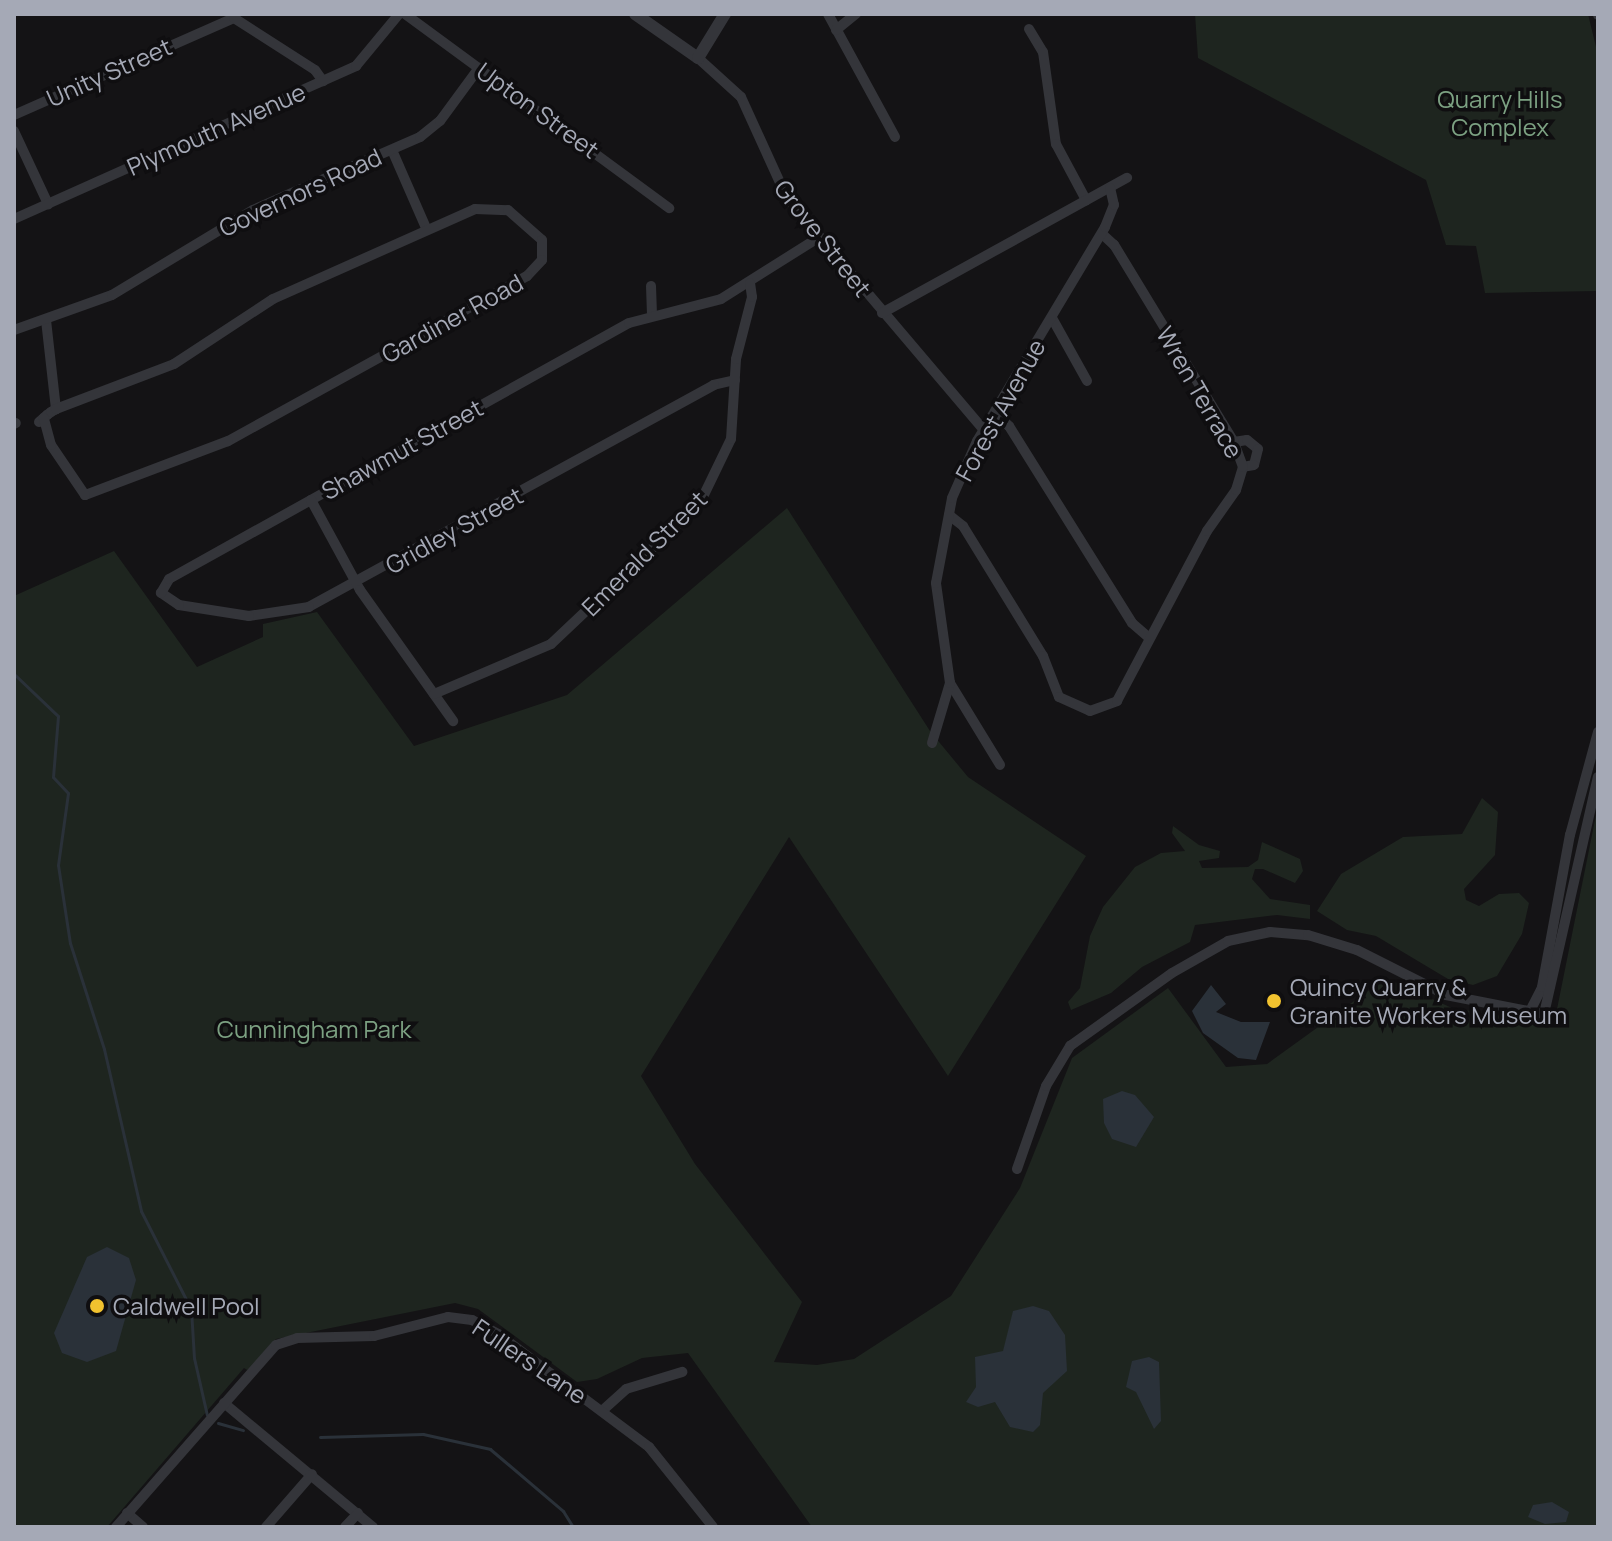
<!DOCTYPE html>
<style>
body{margin:0}
#map{position:relative;width:1612px;height:1541px;overflow:hidden;background:#141315;font-family:Manrope,sans-serif}
div>[style]{position:absolute}
[style*='--x']{left:calc(var(--x)*1px);top:calc(var(--y)*1px);width:calc(var(--w)*1px);rotate:calc(var(--a)*1deg)}
.green>*{inset:0;background:#1e251f}
.water>*{inset:0;background:#2a3139}
.stream>*{height:3px;margin:-1.5px;padding:0 1.5px;transform-origin:1.5px;border-radius:1.5px;background:#2a3139}
.minor>*{height:10px;margin:-5px;padding:0 5px;transform-origin:5px;border-radius:5px;background:#34353a}
.tertiary>*{height:12px;margin:-6px;padding:0 6px;transform-origin:6px;border-radius:6px;background:#34353a}
.dots>*{width:22px;height:22px;translate:-50% -50%;box-sizing:border-box;border:4px solid #0f0e10;border-radius:50%}
span{translate:-50% -50%;white-space:nowrap;text-align:center;line-height:1.15;-webkit-text-stroke:7px #0f0e10;paint-order:stroke}
.street-label{font-size:24px;color:#a5a9b6}
.park-label{font-size:24px;color:#7ca182}
.poi-label{font-size:24px;color:#a5a9b6}
.left{translate:0 -50%;text-align:left}
.frame{position:absolute;inset:0;border:16px solid #a5a9b6;pointer-events:none}
</style>
<div id="map">
<div class="green">
<div style="clip-path:polygon(1195px 14px,1588px 14px,1598px 55px,1598px 291px,1485px 293px,1476px 246px,1446px 245px,1426px 180px,1198px 58px)"></div>
<div style="clip-path:polygon(787px 508px,930px 731px,968px 777px,1086px 856px,948px 1076px,789px 837px,641px 1076px,695px 1164px,802px 1302px,774px 1362px,817px 1365px,854px 1359px,951px 1296px,1020px 1188px,1072px 1058px,1168px 988px,1226px 1067px,1267px 1064px,1386px 978px,1452px 1008px,1554px 1024px,1598px 805px,1598px 1527px,812px 1527px,688px 1353px,642px 1358px,597px 1379px,577px 1382px,478px 1309px,455px 1303px,276px 1339px,249px 1371px,244px 1368px,107px 1527px,14px 1527px,14px 596px,114px 551px,197px 667px,263px 637px,263px 624px,317px 612px,414px 746px,567px 695px)"></div>
<div style="clip-path:polygon(1482px 798px,1498px 812px,1495px 855px,1464px 889px,1466px 900px,1479px 906px,1499px 894px,1519px 893px,1529px 903px,1522px 934px,1497px 976px,1473px 985px,1448px 979px,1376px 936px,1347px 930px,1317px 911px,1341px 874px,1403px 837px,1462px 834px)"></div>
<div style="clip-path:polygon(1173px 826px,1199px 845px,1220px 851px,1219px 858px,1199px 861px,1202px 868px,1248px 867px,1258px 860px,1262px 842px,1300px 859px,1303px 871px,1295px 883px,1263px 869px,1255px 869px,1252px 879px,1270px 899px,1310px 905px,1310px 919px,1277px 915px,1195px 925px,1190px 942px,1142px 967px,1111px 993px,1071px 1010px,1068px 1002px,1080px 988px,1090px 936px,1103px 907px,1135px 867px,1161px 853px,1185px 851px,1172px 833px)"></div>
</div>
<div class="water">
<div style="clip-path:polygon(1211px 985px,1226px 1004px,1216px 1012px,1241px 1022px,1270px 1022px,1256px 1060px,1238px 1058px,1203px 1033px,1192px 1011px)"></div>
<div style="clip-path:polygon(1122px 1091px,1135px 1095px,1154px 1117px,1136px 1147px,1112px 1139px,1104px 1123px,1103px 1099px)"></div>
<div style="clip-path:polygon(107px 1247px,129px 1258px,136px 1280px,116px 1351px,87px 1362px,62px 1353px,54px 1333px,87px 1257px)"></div>
<div style="clip-path:polygon(1033px 1306px,1049px 1311px,1065px 1335px,1067px 1371px,1043px 1393px,1040px 1425px,1033px 1432px,1010px 1427px,995px 1402px,978px 1407px,966px 1402px,976px 1387px,975px 1357px,1003px 1351px,1013px 1311px)"></div>
<div style="clip-path:polygon(1149px 1357px,1159px 1362px,1161px 1421px,1154px 1429px,1136px 1392px,1126px 1387px,1132px 1361px)"></div>
<div style="clip-path:polygon(1552px 1502px,1569px 1512px,1566px 1522px,1545px 1524px,1528px 1517px,1533px 1505px)"></div>
</div>
<div class="stream">
<div style="--x:14;--y:674;--w:61;--a:43.7"></div>
<div style="--x:58;--y:716;--w:61;--a:94.7"></div>
<div style="--x:53;--y:777;--w:22;--a:47"></div>
<div style="--x:68;--y:793;--w:73;--a:97.9"></div>
<div style="--x:58;--y:865;--w:79;--a:81.3"></div>
<div style="--x:70;--y:943;--w:111;--a:72.2"></div>
<div style="--x:104;--y:1049;--w:166;--a:77.1"></div>
<div style="--x:141;--y:1211;--w:110;--a:63"></div>
<div style="--x:191;--y:1309;--w:49;--a:86.5"></div>
<div style="--x:194;--y:1358;--w:58;--a:77.2"></div>
<div style="--x:218;--y:1423;--w:26;--a:16"></div>
<div style="--x:320;--y:1437;--w:103;--a:-1.7"></div>
<div style="--x:423;--y:1434;--w:69;--a:12.6"></div>
<div style="--x:490;--y:1449;--w:96;--a:40.3"></div>
<div style="--x:563;--y:1511;--w:19;--a:58"></div>
</div>
<div class="minor">
<div style="--x:405;--y:14;--w:328;--a:36.3"></div>
<div style="--x:828;--y:14;--w:140;--a:61.4"></div>
<div style="--x:1598;--y:14;--w:1;--a:90"></div>
<div style="--x:1029;--y:29;--w:27;--a:59"></div>
<div style="--x:1043;--y:52;--w:93;--a:82"></div>
<div style="--x:1056;--y:144;--w:64;--a:61.8"></div>
<div style="--x:836;--y:30;--w:26;--a:-39"></div>
<div style="--x:698;--y:58;--w:58;--a:42.2"></div>
<div style="--x:741;--y:97;--w:111;--a:65.5"></div>
<div style="--x:787;--y:198;--w:304;--a:49.7"></div>
<div style="--x:14;--y:115;--w:240;--a:-23.8"></div>
<div style="--x:234;--y:18;--w:96;--a:32.7"></div>
<div style="--x:315;--y:70;--w:14;--a:54"></div>
<div style="--x:14;--y:131;--w:81;--a:65"></div>
<div style="--x:392;--y:150;--w:87;--a:66.4"></div>
<div style="--x:14;--y:219;--w:375;--a:-24.1"></div>
<div style="--x:356;--y:66;--w:67;--a:-50.4"></div>
<div style="--x:651;--y:286;--w:28;--a:88"></div>
<div style="--x:882;--y:313;--w:280;--a:-28.9"></div>
<div style="--x:1052;--y:318;--w:72;--a:60.9"></div>
<div style="--x:46;--y:320;--w:90;--a:83.6"></div>
<div style="--x:14;--y:330;--w:104;--a:-19.7"></div>
<div style="--x:112;--y:295;--w:165;--a:-31.1"></div>
<div style="--x:253;--y:210;--w:182;--a:-23.6"></div>
<div style="--x:420;--y:137;--w:26;--a:-39"></div>
<div style="--x:440;--y:121;--w:66;--a:-53.7"></div>
<div style="--x:735;--y:380;--w:22;--a:167"></div>
<div style="--x:714;--y:385;--w:462;--a:151.3"></div>
<div style="--x:309;--y:607;--w:61;--a:171.5"></div>
<div style="--x:249;--y:616;--w:71;--a:-171.1"></div>
<div style="--x:179;--y:605;--w:22;--a:-146"></div>
<div style="--x:161;--y:593;--w:16;--a:-60"></div>
<div style="--x:169;--y:579;--w:526;--a:-29.1"></div>
<div style="--x:629;--y:323;--w:95;--a:-14.6"></div>
<div style="--x:721;--y:299;--w:115;--a:-32.2"></div>
<div style="--x:996;--y:414;--w:18;--a:43"></div>
<div style="--x:1009;--y:426;--w:232;--a:58"></div>
<div style="--x:1132;--y:623;--w:23;--a:41"></div>
<div style="--x:39;--y:422;--w:11;--a:-41"></div>
<div style="--x:47;--y:415;--w:5;--a:-37"></div>
<div style="--x:51;--y:412;--w:6;--a:-31"></div>
<div style="--x:56;--y:409;--w:126;--a:-20.9"></div>
<div style="--x:174;--y:364;--w:118;--a:-33.3"></div>
<div style="--x:273;--y:299;--w:221;--a:-24"></div>
<div style="--x:475;--y:209;--w:33;--a:2"></div>
<div style="--x:508;--y:210;--w:45;--a:41.4"></div>
<div style="--x:542;--y:240;--w:20;--a:90"></div>
<div style="--x:542;--y:260;--w:22;--a:133"></div>
<div style="--x:527;--y:276;--w:342;--a:151.1"></div>
<div style="--x:228;--y:441;--w:153;--a:159.3"></div>
<div style="--x:85;--y:495;--w:60;--a:-124.2"></div>
<div style="--x:51;--y:445;--w:28;--a:-105"></div>
<div style="--x:14;--y:424;--w:2;--a:-27"></div>
<div style="--x:1234;--y:442;--w:13;--a:-9"></div>
<div style="--x:1247;--y:440;--w:14;--a:39"></div>
<div style="--x:1258;--y:449;--w:16;--a:104"></div>
<div style="--x:1254;--y:465;--w:11;--a:170"></div>
<div style="--x:311;--y:500;--w:102;--a:61.4"></div>
<div style="--x:360;--y:590;--w:161;--a:54.6"></div>
<div style="--x:949;--y:515;--w:18;--a:38"></div>
<div style="--x:963;--y:526;--w:153;--a:58.4"></div>
<div style="--x:1043;--y:656;--w:44;--a:68.7"></div>
<div style="--x:1059;--y:697;--w:34;--a:24"></div>
<div style="--x:1090;--y:711;--w:29;--a:-20"></div>
<div style="--x:1117;--y:701;--w:192;--a:-62.1"></div>
<div style="--x:1207;--y:531;--w:50;--a:-54.7"></div>
<div style="--x:1236;--y:490;--w:24;--a:-73"></div>
<div style="--x:1243;--y:467;--w:27;--a:-110"></div>
<div style="--x:1234;--y:442;--w:231;--a:-121.3"></div>
<div style="--x:1114;--y:245;--w:16;--a:-137"></div>
<div style="--x:950;--y:683;--w:96;--a:58.6"></div>
<div style="--x:434;--y:694;--w:127;--a:-23.1"></div>
<div style="--x:551;--y:644;--w:205;--a:-43.4"></div>
<div style="--x:700;--y:503;--w:71;--a:-64.2"></div>
<div style="--x:731;--y:439;--w:80;--a:-86.4"></div>
<div style="--x:736;--y:359;--w:64;--a:-75.5"></div>
<div style="--x:752;--y:297;--w:14;--a:-98"></div>
<div style="--x:932;--y:743;--w:63;--a:-73.3"></div>
<div style="--x:950;--y:683;--w:101;--a:-98"></div>
<div style="--x:936;--y:583;--w:86;--a:-79.3"></div>
<div style="--x:952;--y:498;--w:62;--a:-66.3"></div>
<div style="--x:977;--y:441;--w:249;--a:-59.1"></div>
<div style="--x:1105;--y:227;--w:24;--a:-68"></div>
<div style="--x:1114;--y:205;--w:17;--a:-103"></div>
<div style="--x:1529;--y:1013;--w:29;--a:-63"></div>
<div style="--x:1542;--y:987;--w:155;--a:-79.6"></div>
<div style="--x:1570;--y:835;--w:107;--a:-74.8"></div>
<div style="--x:1017;--y:1169;--w:88;--a:-70.7"></div>
<div style="--x:1046;--y:1086;--w:47;--a:-59"></div>
<div style="--x:1070;--y:1046;--w:125;--a:-35.6"></div>
<div style="--x:1172;--y:973;--w:64;--a:-29.7"></div>
<div style="--x:1228;--y:941;--w:43;--a:-12.1"></div>
<div style="--x:1270;--y:932;--w:38;--a:5"></div>
<div style="--x:1308;--y:935;--w:51;--a:17"></div>
<div style="--x:1357;--y:950;--w:100;--a:26.8"></div>
<div style="--x:1446;--y:995;--w:100;--a:11"></div>
<div style="--x:1544;--y:1014;--w:243;--a:-77.2"></div>
<div style="--x:224;--y:1403;--w:194;--a:39.8"></div>
<div style="--x:603;--y:1410;--w:31;--a:-42"></div>
<div style="--x:626;--y:1389;--w:59;--a:-16.9"></div>
<div style="--x:127;--y:1513;--w:21;--a:41"></div>
<div style="--x:116;--y:1527;--w:242;--a:-48.7"></div>
<div style="--x:276;--y:1345;--w:22;--a:-18"></div>
<div style="--x:297;--y:1338;--w:77;--a:-1.5"></div>
<div style="--x:374;--y:1336;--w:76;--a:-14.4"></div>
<div style="--x:448;--y:1317;--w:24;--a:7"></div>
<div style="--x:472;--y:1320;--w:30;--a:28"></div>
<div style="--x:498;--y:1334;--w:189;--a:36.8"></div>
<div style="--x:649;--y:1447;--w:102;--a:51.3"></div>
<div style="--x:266;--y:1527;--w:70;--a:-49"></div>
<div style="--x:345;--y:1527;--w:19;--a:-47"></div>
</div>
<div class="tertiary">
<div style="--x:635;--y:14;--w:77;--a:34.9"></div>
<div style="--x:698;--y:58;--w:52;--a:-58.5"></div>
</div>
<div class="dots">
<div style="left:1274px;top:1001px;background:#f1c22f"></div>
<div style="left:97px;top:1306px;background:#f1c22f"></div>
</div>
<div class="street-label">
<span style="left:109px;top:72px;rotate:-24deg">Unity Street</span>
<span style="left:538px;top:110px;rotate:36deg">Upton Street</span>
<span style="left:216px;top:129px;rotate:-24deg">Plymouth Avenue</span>
<span style="left:300px;top:192px;rotate:-25deg">Governors Road</span>
<span style="left:823px;top:238px;rotate:52deg">Grove Street</span>
<span style="left:452px;top:318px;rotate:-29deg">Gardiner Road</span>
<span style="left:1200px;top:392px;rotate:60deg">Wren Terrace</span>
<span style="left:1000px;top:410px;rotate:-61deg">Forest Avenue</span>
<span style="left:402px;top:449px;rotate:-29deg">Shawmut Street</span>
<span style="left:454px;top:530px;rotate:-29deg">Gridley Street</span>
<span style="left:644px;top:553px;rotate:-45deg">Emerald Street</span>
<span style="left:530px;top:1361px;rotate:34deg">Fullers Lane</span>
</div>
<div class="park-label">
<span style="left:1500px;top:113px">Quarry Hills<br>Complex</span>
<span style="left:314px;top:1029px">Cunningham Park</span>
</div>
<div class="poi-label">
<span class="left" style="left:1290px;top:1001px">Quincy Quarry &amp;<br>Granite Workers Museum</span>
<span class="left" style="left:113px;top:1306px">Caldwell Pool</span>
</div>
<div class="frame"></div>
</div>
